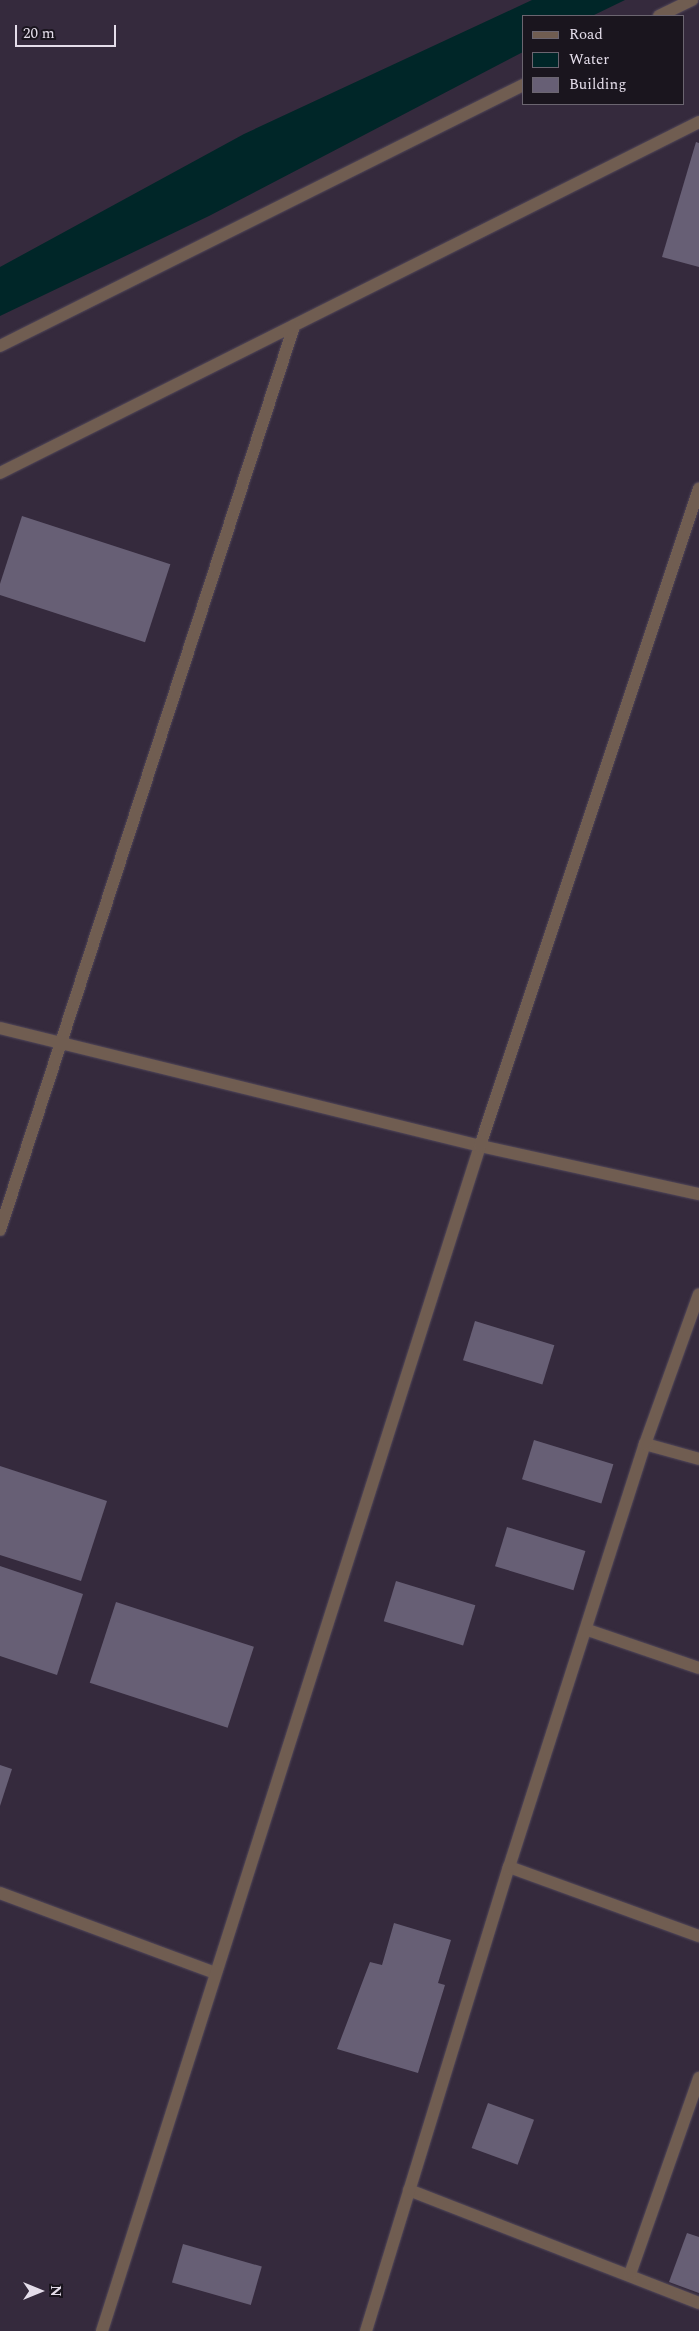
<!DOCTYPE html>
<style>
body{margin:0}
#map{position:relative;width:699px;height:2331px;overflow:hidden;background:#352a3d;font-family:Spectral,serif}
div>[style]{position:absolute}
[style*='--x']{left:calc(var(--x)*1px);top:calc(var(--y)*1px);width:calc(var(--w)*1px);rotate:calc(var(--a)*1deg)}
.water>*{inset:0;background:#002628}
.building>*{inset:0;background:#675f75;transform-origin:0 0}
.roads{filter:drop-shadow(0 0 1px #514759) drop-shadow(0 0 1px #514759)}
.minor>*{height:12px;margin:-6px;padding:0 6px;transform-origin:6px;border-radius:6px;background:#705d51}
span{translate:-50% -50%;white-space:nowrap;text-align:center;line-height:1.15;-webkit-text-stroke:4px #1a151e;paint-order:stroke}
.legend{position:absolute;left:522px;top:15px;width:162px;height:90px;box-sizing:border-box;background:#1a151e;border:1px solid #6b6570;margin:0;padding:6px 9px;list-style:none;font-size:15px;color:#e4ddea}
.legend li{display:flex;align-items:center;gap:10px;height:25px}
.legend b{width:25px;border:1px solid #6b6570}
.north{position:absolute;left:15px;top:2266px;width:50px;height:50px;-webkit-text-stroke:4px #1a151e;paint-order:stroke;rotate:90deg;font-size:14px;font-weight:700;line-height:20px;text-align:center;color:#e4ddea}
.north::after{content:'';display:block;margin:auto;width:18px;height:22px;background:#e4ddea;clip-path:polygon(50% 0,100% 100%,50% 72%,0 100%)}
.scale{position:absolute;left:15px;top:25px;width:101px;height:22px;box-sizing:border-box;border:2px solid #e4ddea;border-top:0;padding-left:6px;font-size:15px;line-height:18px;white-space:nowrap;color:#e4ddea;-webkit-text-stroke:4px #1a151e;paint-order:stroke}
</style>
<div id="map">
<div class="water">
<div style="clip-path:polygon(532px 0,625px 0,592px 16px,523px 16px,523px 52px,209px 216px,0 316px,0 267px,244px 134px)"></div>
</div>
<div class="building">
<div style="clip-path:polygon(696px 142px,699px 143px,699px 267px,662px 257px)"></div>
<div style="left:22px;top:516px;width:156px;height:82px;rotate:18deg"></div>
<div style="left:475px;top:1321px;width:83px;height:41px;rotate:17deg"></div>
<div style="left:534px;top:1440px;width:83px;height:41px;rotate:17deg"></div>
<div style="clip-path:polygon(0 1466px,107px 1501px,81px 1581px,0 1555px)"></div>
<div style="left:507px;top:1527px;width:82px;height:41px;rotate:17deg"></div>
<div style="clip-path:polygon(0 1566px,83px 1594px,57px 1675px,0 1656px)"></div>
<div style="left:396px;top:1581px;width:83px;height:42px;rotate:17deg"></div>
<div style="left:116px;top:1602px;width:145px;height:85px;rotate:18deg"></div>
<div style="clip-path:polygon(0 1765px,12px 1769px,0 1806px)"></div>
<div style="clip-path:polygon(394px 1923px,451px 1940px,438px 1983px,445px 1985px,418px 2073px,337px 2049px,370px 1962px,382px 1965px)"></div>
<div style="left:488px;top:2103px;width:49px;height:48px;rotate:20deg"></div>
<div style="clip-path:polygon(687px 2233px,699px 2237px,699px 2293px,669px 2282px)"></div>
<div style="left:183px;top:2244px;width:82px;height:40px;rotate:16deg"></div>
</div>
<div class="roads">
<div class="minor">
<div style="--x:659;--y:16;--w:37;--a:-26"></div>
<div style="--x:0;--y:346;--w:585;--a:-26.52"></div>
<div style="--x:0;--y:473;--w:782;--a:-26.66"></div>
<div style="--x:0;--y:1028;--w:494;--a:13.8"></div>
<div style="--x:480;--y:1146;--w:224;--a:12.4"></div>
<div style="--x:0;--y:1230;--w:951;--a:-71.98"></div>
<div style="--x:645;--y:1444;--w:56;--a:15.5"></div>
<div style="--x:588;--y:1630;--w:117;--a:18.9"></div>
<div style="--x:509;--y:1867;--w:202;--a:20"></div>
<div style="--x:0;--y:1893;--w:229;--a:20.4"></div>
<div style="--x:409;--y:2190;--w:311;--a:21.3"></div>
<div style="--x:630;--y:2274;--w:208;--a:-70.6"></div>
<div style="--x:102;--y:2331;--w:1244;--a:-72.31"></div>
<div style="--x:480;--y:1146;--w:693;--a:-71.57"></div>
<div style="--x:366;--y:2331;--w:486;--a:-72.9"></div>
<div style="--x:509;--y:1867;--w:444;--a:-72.2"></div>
<div style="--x:645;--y:1444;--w:159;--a:-70.2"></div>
</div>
</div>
<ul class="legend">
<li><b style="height:6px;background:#705d51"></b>Road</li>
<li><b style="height:14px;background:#002628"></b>Water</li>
<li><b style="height:14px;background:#675f75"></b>Building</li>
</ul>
<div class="north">N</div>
<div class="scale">20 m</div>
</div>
